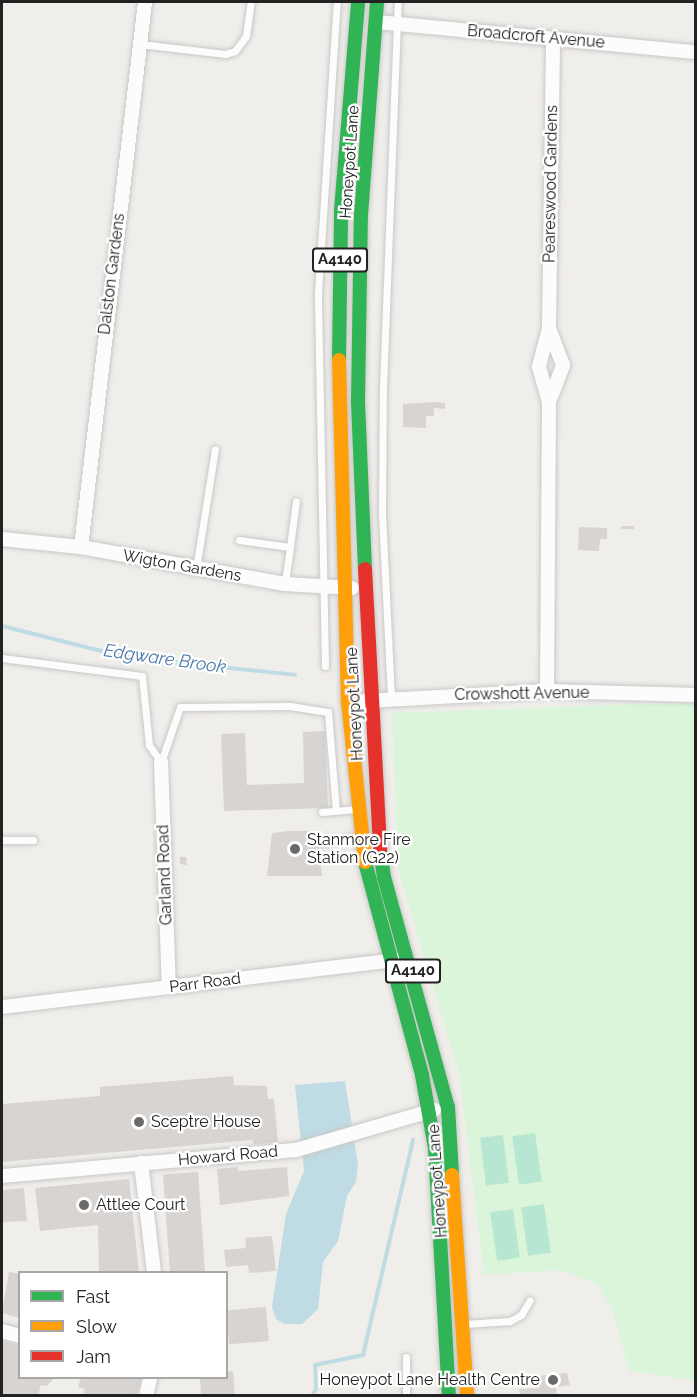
<!DOCTYPE html>
<style>
body{margin:0}
#map{position:relative;width:697px;height:1397px;overflow:hidden;background:#f0eeeb;font-family:Raleway,sans-serif}
div>[style]{position:absolute}
[style*='--x']{left:calc(var(--x)*1px);top:calc(var(--y)*1px);width:calc(var(--w)*1px);rotate:calc(var(--a)*1deg)}
.park>*{inset:0;background:#daf5da}
.pitch>*{inset:0;background:#b7e6d2;transform-origin:0 0}
.water>*{inset:0;background:#bfdbe3}
.stream>*{height:4px;margin:-2px;padding:0 2px;transform-origin:2px;border-radius:2px;background:#bfdbe3}
.building>*{inset:0;background:#d7d4d2;transform-origin:0 0}
.roads{filter:drop-shadow(0 0 2px #c9c8c7) drop-shadow(0 0 2px #c9c8c7)}
.lane>*{height:7px;margin:-3.5px;padding:0 3.5px;transform-origin:3.5px;border-radius:3.5px;background:#fdfcfc}
.street>*{height:14px;margin:-7px;padding:0 7px;transform-origin:7px;border-radius:7px;background:#fdfcfc}
.fast>*{height:14px;margin:-7px;padding:0 7px;transform-origin:7px;border-radius:7px;background:#30b455}
.slow>*{height:14px;margin:-7px;padding:0 7px;transform-origin:7px;border-radius:7px;background:#ff9f0a}
.jam>*{height:14px;margin:-7px;padding:0 7px;transform-origin:7px;border-radius:7px;background:#e5322d}
.dots>*{width:16px;height:16px;translate:-50% -50%;box-sizing:border-box;border:3px solid #fff;border-radius:50%}
span{translate:-50% -50%;white-space:nowrap;text-align:center;line-height:1.15;-webkit-text-stroke:4.5px #fff;paint-order:stroke}
.shield-label span{padding:2px 4px;background:#fff;border:2px solid;border-radius:4px;-webkit-text-stroke-width:0}
.shield-label{font-size:15px;color:#222;font-weight:700}
.street-label{font-size:16px;color:#222}
.poi-label{font-size:16px;color:#222}
.left{translate:0 -50%;text-align:left}
.right{translate:-100% -50%;text-align:right}
.water-label{font-size:18px;color:#4a7aab;font-style:italic}
.frame{position:absolute;inset:0;border:3px solid #222;pointer-events:none}
.legend{position:absolute;left:18px;top:1271px;width:210px;height:108px;box-sizing:border-box;background:#fff;border:2px solid #a7a7a7;margin:0;padding:8px 10px;list-style:none;font-size:18px;color:#222}
.legend li{display:flex;align-items:center;gap:12px;height:30px}
.legend b{width:30px;border:2px solid #a7a7a7}
</style>
<div id="map">
<div class="park">
<div style="clip-path:polygon(695px 702px,695px 1380px,629px 1371px,613px 1311px,598px 1285px,562px 1270px,484px 1275px,459px 1073px,398px 869px,392px 713px)"></div>
</div>
<div class="pitch">
<div style="left:535px;top:1133px;width:49px;height:23px;rotate:82deg"></div>
<div style="left:503px;top:1135px;width:48px;height:23px;rotate:83deg"></div>
<div style="left:544px;top:1204px;width:49px;height:23px;rotate:82deg"></div>
<div style="left:513px;top:1209px;width:49px;height:23px;rotate:82deg"></div>
</div>
<div class="water">
<div style="clip-path:polygon(345px 1081px,358px 1164px,356px 1182px,347px 1196px,338px 1241px,323px 1262px,318px 1309px,302px 1324px,284px 1324px,276px 1319px,272px 1307px,286px 1214px,304px 1171px,295px 1085px)"></div>
</div>
<div class="stream">
<div style="--x:2;--y:626;--w:127;--a:14.1"></div>
<div style="--x:125;--y:657;--w:171;--a:6"></div>
<div style="--x:312;--y:1396;--w:8;--a:-60"></div>
<div style="--x:316;--y:1389;--w:24;--a:-92"></div>
<div style="--x:315;--y:1365;--w:49;--a:-11.8"></div>
<div style="--x:363;--y:1355;--w:221;--a:-76.9"></div>
</div>
<div class="building">
<div style="clip-path:polygon(434px 402px,445px 403px,445px 409px,434px 408px,434px 416px,426px 416px,426px 428px,403px 427px,403px 404px)"></div>
<div style="left:621px;top:526px;width:13px;height:3px"></div>
<div style="clip-path:polygon(579px 527px,607px 528px,607px 539px,600px 539px,599px 551px,578px 550px)"></div>
<div style="clip-path:polygon(325px 731px,328px 808px,224px 811px,221px 734px,245px 733px,247px 785px,304px 783px,303px 732px)"></div>
<div style="clip-path:polygon(289px 831px,317px 831px,322px 876px,267px 876px,272px 833px)"></div>
<div style="clip-path:polygon(180px 857px,186px 857px,187px 865px,180px 864px)"></div>
<div style="clip-path:polygon(233px 1076px,234px 1085px,267px 1086px,268px 1099px,274px 1099px,278px 1142px,253px 1144px,253px 1140px,2px 1162px,2px 1104px,100px 1096px,100px 1087px)"></div>
<div style="clip-path:polygon(238px 1167px,238px 1171px,287px 1167px,289px 1196px,220px 1205px,217px 1169px)"></div>
<div style="left:198px;top:1172px;width:100px;height:35px;rotate:86deg"></div>
<div style="clip-path:polygon(129px 1179px,139px 1272px,99px 1272px,98px 1225px,40px 1231px,35px 1188px)"></div>
<div style="clip-path:polygon(24px 1188px,27px 1221px,2px 1222px,2px 1190px)"></div>
<div style="clip-path:polygon(272px 1236px,276px 1271px,249px 1273px,248px 1265px,226px 1267px,224px 1250px,246px 1248px,245px 1238px)"></div>
<div style="clip-path:polygon(9px 1272px,20px 1274px,20px 1318px,2px 1313px)"></div>
<div style="left:266px;top:1307px;width:34px;height:40px;rotate:85deg"></div>
<div style="clip-path:polygon(2px 1341px,20px 1346px,20px 1378px,54px 1378px,47px 1386px,41px 1385px,38px 1396px,2px 1396px)"></div>
<div style="clip-path:polygon(233px 1371px,235px 1396px,201px 1396px,200px 1378px,226px 1378px,226px 1372px)"></div>
<div style="clip-path:polygon(567px 1373px,570px 1385px,556px 1387px,557px 1396px,520px 1396px,519px 1389px,540px 1388px,537px 1376px)"></div>
<div style="clip-path:polygon(81px 1378px,134px 1378px,141px 1379px,136px 1396px,83px 1396px,85px 1389px,78px 1387px)"></div>
</div>
<div class="roads">
<div class="lane">
<div style="--x:140;--y:44;--w:86;--a:6.7"></div>
<div style="--x:225;--y:54;--w:10;--a:-17"></div>
<div style="--x:235;--y:51;--w:19;--a:-54"></div>
<div style="--x:246;--y:36;--w:34;--a:-82"></div>
<div style="--x:239;--y:540;--w:51;--a:7.8"></div>
<div style="--x:290;--y:547;--w:37;--a:98"></div>
<div style="--x:290;--y:547;--w:46;--a:-82.6"></div>
<div style="--x:196;--y:569;--w:121;--a:-81"></div>
<div style="--x:2;--y:658;--w:141;--a:7.3"></div>
<div style="--x:142;--y:676;--w:69;--a:84.2"></div>
<div style="--x:149;--y:745;--w:21;--a:55"></div>
<div style="--x:325;--y:666;--w:373;--a:-91.1"></div>
<div style="--x:318;--y:293;--w:292;--a:-86.3"></div>
<div style="--x:391;--y:698;--w:181;--a:-92.8"></div>
<div style="--x:382;--y:517;--w:130;--a:-89.6"></div>
<div style="--x:383;--y:387;--w:385;--a:-87.8"></div>
<div style="--x:161;--y:762;--w:58;--a:-70.9"></div>
<div style="--x:180;--y:707;--w:110;--a:-0.5"></div>
<div style="--x:290;--y:706;--w:38;--a:9"></div>
<div style="--x:328;--y:712;--w:99;--a:85.4"></div>
<div style="--x:322;--y:812;--w:33;--a:-5"></div>
<div style="--x:2;--y:840;--w:31;--a:0"></div>
<div style="--x:318;--y:843;--w:41;--a:-8.3"></div>
<div style="--x:465;--y:1324;--w:45;--a:-3.8"></div>
<div style="--x:510;--y:1321;--w:13;--a:-29"></div>
<div style="--x:521;--y:1315;--w:17;--a:-59"></div>
<div style="--x:406;--y:1357;--w:39;--a:90"></div>
</div>
<div class="street">
<div style="--x:376;--y:22;--w:321;--a:5.4"></div>
<div style="--x:549;--y:402;--w:37;--a:-106"></div>
<div style="--x:539;--y:366;--w:38;--a:-75"></div>
<div style="--x:2;--y:539;--w:79;--a:5.8"></div>
<div style="--x:81;--y:547;--w:207;--a:10.3"></div>
<div style="--x:285;--y:584;--w:67;--a:3.4"></div>
<div style="--x:81;--y:547;--w:549;--a:-83.3"></div>
<div style="--x:547;--y:691;--w:289;--a:-89.6"></div>
<div style="--x:549;--y:402;--w:40;--a:-69"></div>
<div style="--x:563;--y:365;--w:39;--a:-111"></div>
<div style="--x:549;--y:329;--w:290;--a:-89.2"></div>
<div style="--x:348;--y:702;--w:199;--a:-3.2"></div>
<div style="--x:547;--y:691;--w:149;--a:1.5"></div>
<div style="--x:161;--y:762;--w:225;--a:88"></div>
<div style="--x:2;--y:1007;--w:397;--a:-6.8"></div>
<div style="--x:141;--y:1163;--w:110;--a:83.2"></div>
<div style="--x:2;--y:1176;--w:295;--a:-5.1"></div>
<div style="--x:296;--y:1150;--w:144;--a:-16.2"></div>
<div style="--x:2;--y:1331;--w:19;--a:16"></div>
<div style="--x:146;--y:1396;--w:18;--a:-77"></div>
</div>
<div class="fast">
<div style="--x:339;--y:360;--w:150;--a:-89.2"></div>
<div style="--x:341;--y:210;--w:209;--a:-85.3"></div>
<div style="--x:365;--y:569;--w:169;--a:-92.4"></div>
<div style="--x:358;--y:400;--w:185;--a:-89.1"></div>
<div style="--x:361;--y:215;--w:214;--a:-85.7"></div>
<div style="--x:380;--y:849;--w:28;--a:82"></div>
<div style="--x:384;--y:877;--w:239;--a:74.5"></div>
<div style="--x:448;--y:1107;--w:68;--a:86.6"></div>
<div style="--x:365;--y:862;--w:220;--a:75"></div>
<div style="--x:422;--y:1075;--w:74;--a:79.9"></div>
<div style="--x:435;--y:1148;--w:248;--a:86.8"></div>
</div>
<div class="slow">
<div style="--x:339;--y:360;--w:342;--a:88.5"></div>
<div style="--x:348;--y:702;--w:161;--a:83.9"></div>
<div style="--x:452;--y:1175;--w:222;--a:86.1"></div>
</div>
<div class="jam">
<div style="--x:365;--y:569;--w:280;--a:86.9"></div>
</div>
</div>
<div class="dots">
<div style="left:295px;top:849px;background:#6a6968"></div>
<div style="left:139px;top:1122px;background:#6a6968"></div>
<div style="left:84px;top:1205px;background:#6a6968"></div>
<div style="left:553px;top:1380px;background:#6a6968"></div>
</div>
<div class="shield-label">
<span style="left:340px;top:260px">A4140</span>
<span style="left:413px;top:971px">A4140</span>
</div>
<div class="street-label">
<span style="left:536px;top:37px;rotate:5deg">Broadcroft Avenue</span>
<span style="left:350px;top:162px;rotate:-86deg">Honeypot Lane</span>
<span style="left:551px;top:184px;rotate:-89deg">Peareswood Gardens</span>
<span style="left:112px;top:274px;rotate:-83deg">Dalston Gardens</span>
<span style="left:182px;top:566px;rotate:10deg">Wigton Gardens</span>
<span style="left:522px;top:694px;rotate:-1deg">Crowshott Avenue</span>
<span style="left:355px;top:704px;rotate:-93deg">Honeypot Lane</span>
<span style="left:165px;top:875px;rotate:-92deg">Garland Road</span>
<span style="left:205px;top:983px;rotate:-7deg">Parr Road</span>
<span style="left:228px;top:1156px;rotate:-5deg">Howard Road</span>
<span style="left:438px;top:1181px;rotate:-94deg">Honeypot Lane</span>
</div>
<div class="poi-label">
<span class="left" style="left:307px;top:849px">Stanmore Fire<br>Station (G22)</span>
<span class="left" style="left:151px;top:1122px">Sceptre House</span>
<span class="left" style="left:96px;top:1205px">Attlee Court</span>
<span class="right" style="left:540px;top:1380px">Honeypot Lane Health Centre</span>
</div>
<div class="water-label">
<span style="left:165px;top:659px;rotate:8deg">Edgware Brook</span>
</div>
<div class="frame"></div>
<ul class="legend">
<li><b style="height:8px;background:#30b455"></b>Fast</li>
<li><b style="height:8px;background:#ff9f0a"></b>Slow</li>
<li><b style="height:8px;background:#e5322d"></b>Jam</li>
</ul>
</div>
